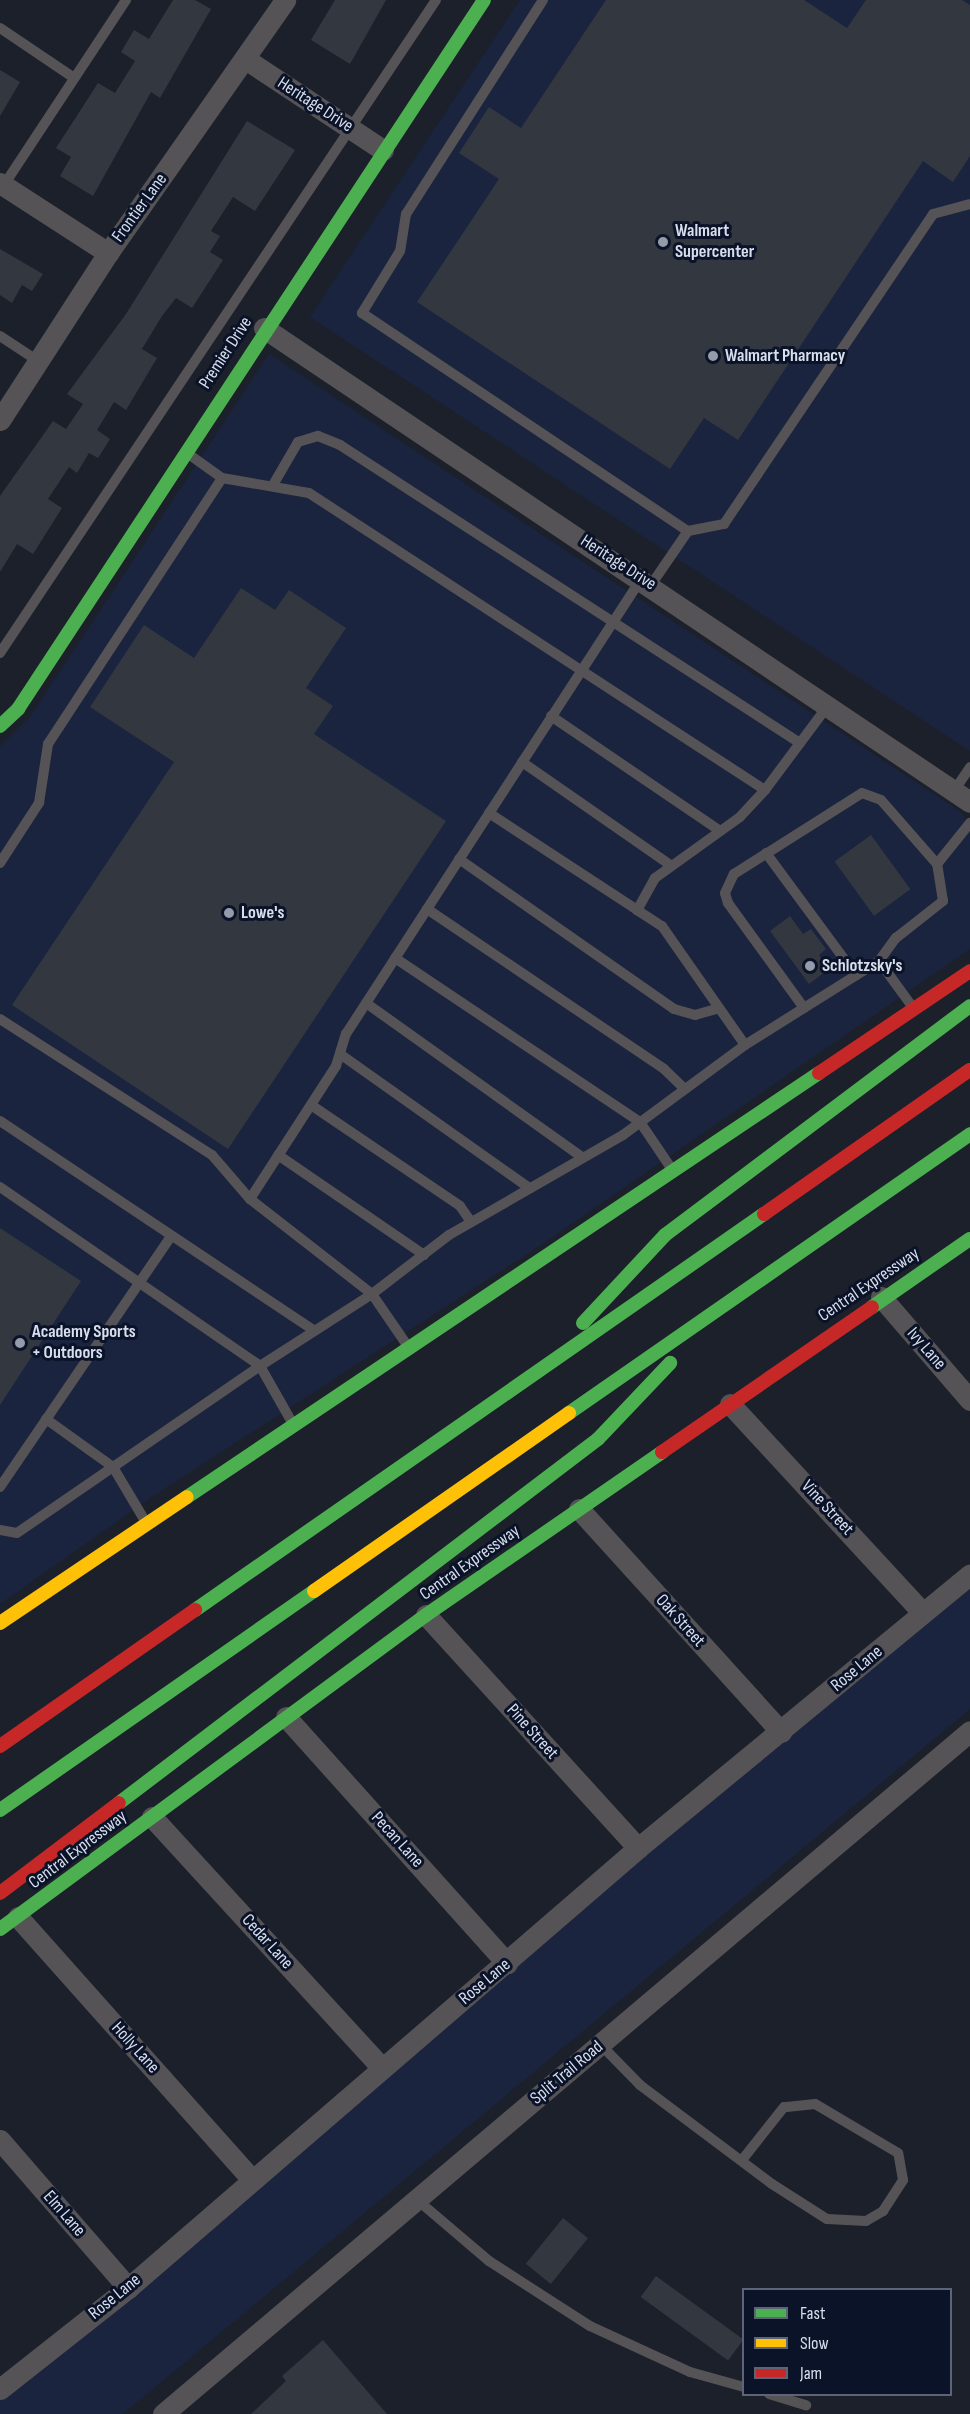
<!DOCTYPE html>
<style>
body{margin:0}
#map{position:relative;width:970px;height:2414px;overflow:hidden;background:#1b202b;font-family:"Sofia Sans Condensed",sans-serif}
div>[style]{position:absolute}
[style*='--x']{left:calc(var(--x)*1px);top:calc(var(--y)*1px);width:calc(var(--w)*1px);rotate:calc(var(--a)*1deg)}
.built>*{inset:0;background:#1b243e}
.building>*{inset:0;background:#333740;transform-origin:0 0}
.lane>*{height:10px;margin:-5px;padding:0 5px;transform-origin:5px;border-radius:5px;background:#565356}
.street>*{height:21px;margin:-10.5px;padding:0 10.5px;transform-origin:10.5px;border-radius:10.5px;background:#565356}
.fast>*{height:14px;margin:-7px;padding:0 7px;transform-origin:7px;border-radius:7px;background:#4caf50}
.slow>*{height:14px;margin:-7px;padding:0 7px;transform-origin:7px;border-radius:7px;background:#ffc107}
.jam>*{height:14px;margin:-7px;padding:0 7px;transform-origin:7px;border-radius:7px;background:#c62828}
.dots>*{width:16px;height:16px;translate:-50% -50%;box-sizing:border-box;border:3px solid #0b1328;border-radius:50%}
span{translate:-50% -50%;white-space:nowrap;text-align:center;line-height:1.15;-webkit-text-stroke:6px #0b1328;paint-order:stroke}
.street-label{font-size:18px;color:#d7deed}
.poi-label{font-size:18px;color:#d7deed;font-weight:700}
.left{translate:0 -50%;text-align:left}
.legend{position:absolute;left:742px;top:2288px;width:210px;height:108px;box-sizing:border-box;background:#0b1328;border:2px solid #5d6477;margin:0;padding:8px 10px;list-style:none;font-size:18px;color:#d7deed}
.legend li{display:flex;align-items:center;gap:12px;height:30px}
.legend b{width:30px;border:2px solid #5d6477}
</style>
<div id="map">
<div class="built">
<div style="clip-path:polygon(520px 0,970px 0,970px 751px,310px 317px)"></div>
<div style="clip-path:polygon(269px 354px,958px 810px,970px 823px,970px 949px,538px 1247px,153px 1496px,0 1604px,0 747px,30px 717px)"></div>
<div style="clip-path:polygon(970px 1573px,970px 1709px,123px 2414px,0 2414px,0 2393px)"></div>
</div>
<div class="building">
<div style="clip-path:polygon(173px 0,195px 0,211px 9px,160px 98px,151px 92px,93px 196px,60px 176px,71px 157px,56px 148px,98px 83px,115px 93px,135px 61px,121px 52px,134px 30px,149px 39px)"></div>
<div style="clip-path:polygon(335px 0,386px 0,350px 64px,311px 40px)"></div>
<div style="clip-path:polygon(606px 0,804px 0,847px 28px,866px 0,962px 0,970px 5px,970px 156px,953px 182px,923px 161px,738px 440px,704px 418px,670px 469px,417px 302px,499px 179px,459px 153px,489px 107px,521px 128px)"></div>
<div style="clip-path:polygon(0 70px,20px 82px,0 116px)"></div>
<div style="clip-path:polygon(247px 121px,295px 150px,255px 211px,233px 197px,211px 231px,220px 236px,210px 252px,223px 260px,192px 308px,176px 298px,162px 316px,142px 349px,157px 358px,126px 410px,114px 402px,97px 430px,110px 439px,98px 458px,89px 453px,77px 473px,69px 467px,48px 499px,62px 508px,33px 554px,17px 544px,0 572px,0 496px,53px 421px,66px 429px,83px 404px,67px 394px,126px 314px)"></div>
<div style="clip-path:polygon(0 249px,43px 274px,32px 291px,22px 285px,12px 303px,0 295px)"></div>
<div style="clip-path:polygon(241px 588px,275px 610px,289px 590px,346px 628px,306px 688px,333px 706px,314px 734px,446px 821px,228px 1149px,12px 1005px,174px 762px,90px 707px,144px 625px,194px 658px)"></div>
<div style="left:871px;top:835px;width:67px;height:45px;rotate:54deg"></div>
<div style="clip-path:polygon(790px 916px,803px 934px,811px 929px,826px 949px,819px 955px,829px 969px,809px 984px,770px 931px)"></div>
<div style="clip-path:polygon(0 1228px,81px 1281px,0 1405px)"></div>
<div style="left:563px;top:2218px;width:32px;height:59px;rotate:39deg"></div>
<div style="left:656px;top:2276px;width:108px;height:26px;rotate:36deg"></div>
<div style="clip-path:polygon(323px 2340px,387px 2414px,251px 2414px,286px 2381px,282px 2376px)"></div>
</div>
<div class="lane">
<div style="--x:543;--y:0;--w:254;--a:122.6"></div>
<div style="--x:406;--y:214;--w:37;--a:99"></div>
<div style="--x:400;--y:251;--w:73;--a:121.5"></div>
<div style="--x:362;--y:313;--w:392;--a:33.8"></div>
<div style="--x:0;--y:28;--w:89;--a:34"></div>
<div style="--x:4;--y:185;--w:222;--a:-56.6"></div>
<div style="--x:0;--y:336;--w:45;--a:33.3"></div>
<div style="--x:187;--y:453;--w:43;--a:35.5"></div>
<div style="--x:222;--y:478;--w:88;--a:9.8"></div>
<div style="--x:309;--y:493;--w:544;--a:33.08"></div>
<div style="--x:765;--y:790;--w:37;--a:133"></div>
<div style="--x:740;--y:817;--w:105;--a:144.3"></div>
<div style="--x:655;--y:878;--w:37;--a:119"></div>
<div style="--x:637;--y:910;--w:30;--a:33"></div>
<div style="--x:662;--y:926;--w:145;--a:55.1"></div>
<div style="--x:745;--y:1045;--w:158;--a:-32.1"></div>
<div style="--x:879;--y:961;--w:59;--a:53.9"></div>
<div style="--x:273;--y:485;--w:50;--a:-59.8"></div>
<div style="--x:298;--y:442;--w:21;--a:-17"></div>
<div style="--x:318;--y:436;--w:24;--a:22"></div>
<div style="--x:340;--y:445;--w:548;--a:32.94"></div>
<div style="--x:651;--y:585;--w:65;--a:-55.6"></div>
<div style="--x:688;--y:531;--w:37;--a:-11"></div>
<div style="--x:724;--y:524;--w:374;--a:-56"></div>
<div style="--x:933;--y:214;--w:38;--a:-15"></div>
<div style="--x:0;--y:653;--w:785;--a:-56.27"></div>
<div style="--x:551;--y:716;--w:204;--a:34.2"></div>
<div style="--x:522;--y:762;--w:180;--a:34.8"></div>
<div style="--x:956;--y:788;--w:25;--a:-56"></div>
<div style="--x:765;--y:790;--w:107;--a:-53.3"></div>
<div style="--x:489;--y:813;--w:177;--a:33.2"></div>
<div style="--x:766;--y:853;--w:152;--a:53.6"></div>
<div style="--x:459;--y:859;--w:262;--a:34.9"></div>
<div style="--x:674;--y:1009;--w:22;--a:16"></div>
<div style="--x:695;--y:1015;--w:25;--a:-16"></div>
<div style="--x:0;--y:863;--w:72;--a:-57"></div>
<div style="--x:39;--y:803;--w:60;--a:-81.3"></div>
<div style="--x:48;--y:744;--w:318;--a:-56.8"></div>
<div style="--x:427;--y:909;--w:286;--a:34"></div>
<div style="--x:664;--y:1069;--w:29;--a:44"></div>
<div style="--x:395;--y:958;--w:295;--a:33.8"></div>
<div style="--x:640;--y:1122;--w:59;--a:56"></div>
<div style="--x:879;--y:961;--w:29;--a:-54"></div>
<div style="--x:896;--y:938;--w:60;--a:-38.2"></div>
<div style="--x:943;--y:901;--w:37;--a:-99"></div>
<div style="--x:937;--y:864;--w:53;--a:-51.2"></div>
<div style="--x:366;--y:1003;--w:265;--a:35.5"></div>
<div style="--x:804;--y:1008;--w:130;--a:-125.9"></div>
<div style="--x:728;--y:903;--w:10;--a:-107"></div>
<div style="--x:725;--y:893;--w:21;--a:-65"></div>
<div style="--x:734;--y:874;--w:151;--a:-32.3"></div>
<div style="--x:862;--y:793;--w:20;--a:20"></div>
<div style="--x:881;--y:800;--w:85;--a:48.8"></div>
<div style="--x:0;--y:1019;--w:252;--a:32.7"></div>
<div style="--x:212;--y:1155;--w:58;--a:49.2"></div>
<div style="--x:250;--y:1199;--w:155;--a:37.9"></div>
<div style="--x:372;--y:1294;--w:65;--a:55.6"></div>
<div style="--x:340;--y:1054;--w:230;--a:35.3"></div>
<div style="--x:311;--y:1105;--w:180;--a:34.1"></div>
<div style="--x:460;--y:1206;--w:19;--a:55"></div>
<div style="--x:0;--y:1121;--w:376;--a:33.7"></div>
<div style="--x:278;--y:1155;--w:177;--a:34.4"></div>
<div style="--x:0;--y:1187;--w:316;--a:34.5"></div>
<div style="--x:260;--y:1366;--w:133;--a:-32.7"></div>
<div style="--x:372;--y:1294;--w:97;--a:-37.5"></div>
<div style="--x:449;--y:1235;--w:201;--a:-29.9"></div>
<div style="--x:623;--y:1135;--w:152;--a:-36.4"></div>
<div style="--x:250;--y:1199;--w:158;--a:-57.1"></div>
<div style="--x:336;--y:1066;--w:34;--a:-73"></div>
<div style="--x:346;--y:1034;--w:542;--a:-57.04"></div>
<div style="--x:46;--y:1419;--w:82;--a:35.6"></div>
<div style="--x:113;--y:1467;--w:63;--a:59.3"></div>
<div style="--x:0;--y:1487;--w:304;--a:-55.7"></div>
<div style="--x:0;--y:1530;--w:17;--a:10"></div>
<div style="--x:17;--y:1533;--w:295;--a:-34.5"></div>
<div style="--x:260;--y:1366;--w:67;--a:60.4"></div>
<div style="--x:601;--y:2045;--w:56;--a:45.7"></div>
<div style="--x:640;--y:2085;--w:165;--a:36.9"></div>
<div style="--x:772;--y:2184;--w:65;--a:32.5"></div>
<div style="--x:827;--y:2219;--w:39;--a:3"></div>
<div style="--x:866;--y:2221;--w:20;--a:-30"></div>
<div style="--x:883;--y:2211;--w:37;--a:-57"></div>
<div style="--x:903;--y:2180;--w:27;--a:-100"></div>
<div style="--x:898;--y:2153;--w:96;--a:-149.4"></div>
<div style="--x:815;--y:2104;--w:31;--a:174"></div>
<div style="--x:784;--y:2107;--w:68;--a:128.4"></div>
<div style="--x:415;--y:2198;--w:97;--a:40.4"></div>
<div style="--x:489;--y:2261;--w:120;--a:32.8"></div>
<div style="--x:590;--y:2326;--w:110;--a:24.7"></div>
<div style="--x:690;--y:2372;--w:56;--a:15.5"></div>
<div style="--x:769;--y:2394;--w:39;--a:17"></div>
</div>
<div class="street">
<div style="--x:247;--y:60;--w:163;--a:33.5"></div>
<div style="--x:0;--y:183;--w:129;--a:32.9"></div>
<div style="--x:264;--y:328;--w:850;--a:33.88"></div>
<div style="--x:0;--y:420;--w:199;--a:-57.1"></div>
<div style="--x:108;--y:253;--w:309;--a:-55"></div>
<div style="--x:881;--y:1297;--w:136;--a:49.2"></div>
<div style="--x:730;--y:1404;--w:284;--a:47.3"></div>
<div style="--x:579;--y:1509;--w:301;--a:47.8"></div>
<div style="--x:426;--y:1615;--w:315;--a:47.7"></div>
<div style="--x:286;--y:1717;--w:331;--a:48.1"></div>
<div style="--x:152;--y:1817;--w:340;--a:47.5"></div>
<div style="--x:18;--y:1917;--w:352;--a:48.3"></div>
<div style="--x:0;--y:2140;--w:196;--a:49.1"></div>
<div style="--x:0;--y:2389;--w:163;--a:-38.3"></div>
<div style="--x:128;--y:2288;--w:674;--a:-40.79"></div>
<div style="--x:638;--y:1848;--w:430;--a:-39.5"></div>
<div style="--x:163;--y:2414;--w:1057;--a:-40.24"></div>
</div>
<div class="fast">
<div style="--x:0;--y:726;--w:25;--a:-43"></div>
<div style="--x:18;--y:709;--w:848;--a:-56.68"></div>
<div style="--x:872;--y:1307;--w:119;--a:-34.8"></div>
<div style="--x:583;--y:1323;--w:120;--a:-47"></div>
<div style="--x:665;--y:1235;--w:381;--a:-36.9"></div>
<div style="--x:569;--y:1413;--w:489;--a:-34.8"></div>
<div style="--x:187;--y:1497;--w:761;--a:-33.86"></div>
<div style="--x:195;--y:1610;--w:693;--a:-34.84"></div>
<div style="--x:119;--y:1803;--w:602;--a:-37.23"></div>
<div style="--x:598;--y:1439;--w:105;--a:-46.5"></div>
<div style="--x:0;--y:1810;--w:383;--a:-34.9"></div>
<div style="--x:0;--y:1929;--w:529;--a:-36.39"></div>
<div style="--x:426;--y:1615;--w:287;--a:-34.6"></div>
</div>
<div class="slow">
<div style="--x:314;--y:1591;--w:311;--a:-34.9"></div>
<div style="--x:0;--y:1623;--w:225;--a:-34"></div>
</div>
<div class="jam">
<div style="--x:819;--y:1073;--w:182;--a:-34"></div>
<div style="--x:764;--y:1214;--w:251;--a:-35"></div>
<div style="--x:662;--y:1452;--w:255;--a:-34.6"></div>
<div style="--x:0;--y:1746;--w:238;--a:-34.9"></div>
<div style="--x:0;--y:1893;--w:149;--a:-37.1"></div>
</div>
<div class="dots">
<div style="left:663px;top:242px;background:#959ca9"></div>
<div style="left:713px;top:356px;background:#959ca9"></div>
<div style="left:229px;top:913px;background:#959ca9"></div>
<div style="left:810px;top:966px;background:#959ca9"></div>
<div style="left:20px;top:1343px;background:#959ca9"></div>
</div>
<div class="street-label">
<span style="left:315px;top:105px;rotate:33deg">Heritage Drive</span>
<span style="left:140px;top:208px;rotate:-54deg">Frontier Lane</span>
<span style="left:226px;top:353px;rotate:-57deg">Premier Drive</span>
<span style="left:618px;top:563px;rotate:33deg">Heritage Drive</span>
<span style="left:869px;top:1285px;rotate:-34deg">Central Expressway</span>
<span style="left:926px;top:1349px;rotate:49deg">Ivy Lane</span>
<span style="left:827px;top:1508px;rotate:47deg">Vine Street</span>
<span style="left:470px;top:1563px;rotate:-35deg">Central Expressway</span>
<span style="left:680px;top:1621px;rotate:48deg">Oak Street</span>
<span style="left:857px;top:1669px;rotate:-40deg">Rose Lane</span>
<span style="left:532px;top:1732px;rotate:48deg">Pine Street</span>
<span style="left:397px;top:1840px;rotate:48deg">Pecan Lane</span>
<span style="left:78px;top:1850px;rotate:-37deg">Central Expressway</span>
<span style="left:267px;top:1942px;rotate:48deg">Cedar Lane</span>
<span style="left:485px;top:1982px;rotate:-40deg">Rose Lane</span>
<span style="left:135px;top:2048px;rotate:48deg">Holly Lane</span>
<span style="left:567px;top:2073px;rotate:-40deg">Split Trail Road</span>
<span style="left:64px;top:2214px;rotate:49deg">Elm Lane</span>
<span style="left:115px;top:2297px;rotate:-39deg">Rose Lane</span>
</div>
<div class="poi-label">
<span class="left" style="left:675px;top:242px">Walmart<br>Supercenter</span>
<span class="left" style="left:725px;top:356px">Walmart Pharmacy</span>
<span class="left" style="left:241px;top:913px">Lowe's</span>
<span class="left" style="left:822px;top:966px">Schlotzsky's</span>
<span class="left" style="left:32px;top:1343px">Academy Sports<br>+ Outdoors</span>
</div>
<ul class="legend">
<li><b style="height:8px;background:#4caf50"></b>Fast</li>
<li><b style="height:8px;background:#ffc107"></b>Slow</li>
<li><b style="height:8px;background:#c62828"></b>Jam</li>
</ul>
</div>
